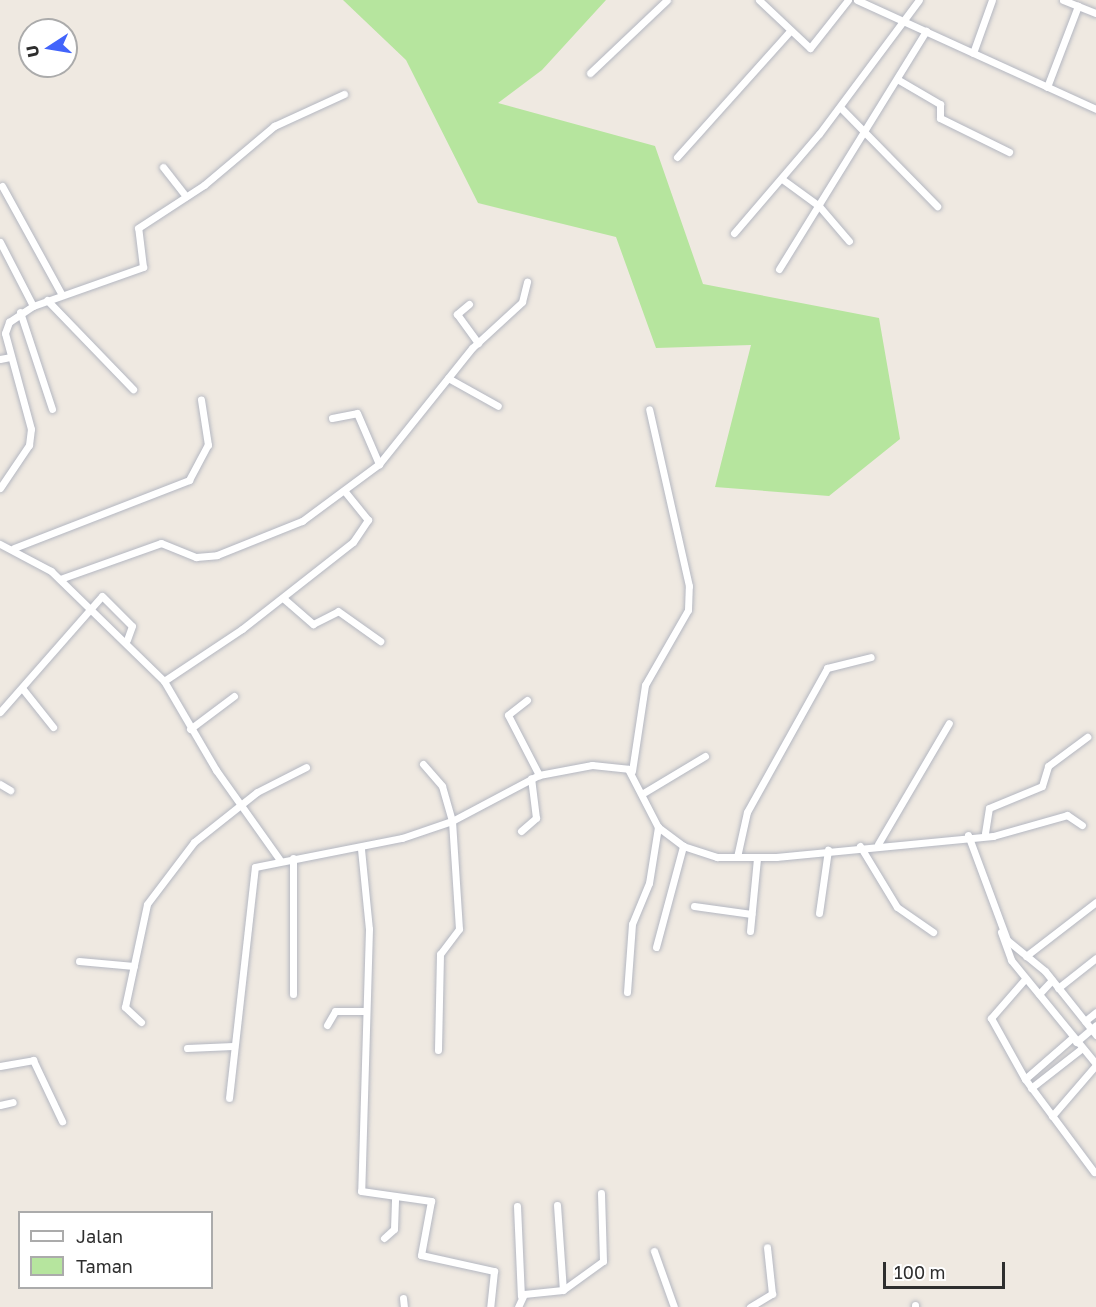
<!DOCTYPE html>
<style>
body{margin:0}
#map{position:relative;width:1096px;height:1307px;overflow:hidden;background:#efe9e1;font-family:"Golos Text",sans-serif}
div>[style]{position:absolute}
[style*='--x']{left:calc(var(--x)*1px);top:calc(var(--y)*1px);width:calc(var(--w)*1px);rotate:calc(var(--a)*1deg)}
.green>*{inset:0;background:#b6e59e}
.roads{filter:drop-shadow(0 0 2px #b4b7c1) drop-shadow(0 0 2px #b4b7c1)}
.street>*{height:7px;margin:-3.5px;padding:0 3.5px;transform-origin:3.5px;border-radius:3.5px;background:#fff}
span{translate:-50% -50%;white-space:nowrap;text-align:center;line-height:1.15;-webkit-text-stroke:6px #fff;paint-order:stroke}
.legend{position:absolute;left:18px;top:1211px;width:195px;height:78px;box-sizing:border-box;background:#fff;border:2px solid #ababab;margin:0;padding:8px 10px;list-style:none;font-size:18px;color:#2e2e2e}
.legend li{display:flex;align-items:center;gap:12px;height:30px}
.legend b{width:30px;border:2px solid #ababab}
.north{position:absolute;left:18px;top:18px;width:60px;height:60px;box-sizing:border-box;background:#fff;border:2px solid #ababab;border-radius:50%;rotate:258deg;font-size:16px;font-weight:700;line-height:24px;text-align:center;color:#2e2e2e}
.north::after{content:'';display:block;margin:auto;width:21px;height:27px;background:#4264fb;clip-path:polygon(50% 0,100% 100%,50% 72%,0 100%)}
.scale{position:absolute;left:883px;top:1262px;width:122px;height:27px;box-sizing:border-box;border:3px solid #2e2e2e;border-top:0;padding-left:8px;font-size:18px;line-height:21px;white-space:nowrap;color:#2e2e2e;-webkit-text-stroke:4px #fff;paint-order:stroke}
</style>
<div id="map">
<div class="green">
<div style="clip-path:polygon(343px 0,606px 0,542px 70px,498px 103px,655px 146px,703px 284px,879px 318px,900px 439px,829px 496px,715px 487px,751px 345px,656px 348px,616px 237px,478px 203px,406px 60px)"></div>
</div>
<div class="roads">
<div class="street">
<div style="--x:759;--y:0;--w:70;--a:43.3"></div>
<div style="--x:810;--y:48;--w:61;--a:-51.6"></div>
<div style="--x:857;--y:0;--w:263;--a:24.5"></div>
<div style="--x:1063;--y:0;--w:35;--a:22"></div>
<div style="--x:973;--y:53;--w:56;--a:-70.3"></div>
<div style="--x:590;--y:73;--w:106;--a:-43.5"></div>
<div style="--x:897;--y:79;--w:50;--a:30.2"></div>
<div style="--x:940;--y:104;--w:14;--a:90"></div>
<div style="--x:940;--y:118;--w:77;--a:26.2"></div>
<div style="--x:1047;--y:87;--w:87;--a:-69.1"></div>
<div style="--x:840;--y:107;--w:139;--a:45.6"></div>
<div style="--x:677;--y:157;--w:169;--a:-48.1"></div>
<div style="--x:163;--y:167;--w:37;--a:52"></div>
<div style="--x:782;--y:179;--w:46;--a:36.1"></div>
<div style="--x:819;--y:206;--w:46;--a:49.4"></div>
<div style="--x:2;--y:186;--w:124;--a:61.2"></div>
<div style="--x:734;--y:233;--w:130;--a:-49.4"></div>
<div style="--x:819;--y:134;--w:167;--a:-53.3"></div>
<div style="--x:0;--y:242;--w:72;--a:62.7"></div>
<div style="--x:779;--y:269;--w:280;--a:-58.3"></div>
<div style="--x:47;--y:300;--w:124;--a:46"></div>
<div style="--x:469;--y:304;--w:16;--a:140"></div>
<div style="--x:457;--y:314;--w:36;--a:54"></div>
<div style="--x:20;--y:312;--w:102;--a:71.7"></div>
<div style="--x:0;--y:359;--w:10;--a:-11"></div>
<div style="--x:448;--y:378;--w:57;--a:29.2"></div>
<div style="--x:332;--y:418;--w:25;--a:-11"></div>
<div style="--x:357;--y:413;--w:56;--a:66.7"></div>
<div style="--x:0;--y:488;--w:52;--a:-56"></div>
<div style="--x:29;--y:445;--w:16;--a:-83"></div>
<div style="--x:31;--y:429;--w:99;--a:-105.2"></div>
<div style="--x:5;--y:333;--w:12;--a:-70"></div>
<div style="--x:9;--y:322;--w:29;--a:-34"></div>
<div style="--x:33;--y:306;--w:117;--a:-19.5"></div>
<div style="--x:143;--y:267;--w:39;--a:-97"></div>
<div style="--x:138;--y:228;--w:79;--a:-33.1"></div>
<div style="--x:204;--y:185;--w:92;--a:-40.1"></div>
<div style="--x:274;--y:126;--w:77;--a:-24.6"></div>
<div style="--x:0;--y:544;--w:58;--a:27.9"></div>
<div style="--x:51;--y:571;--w:158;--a:44.2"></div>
<div style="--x:164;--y:681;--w:103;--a:59.7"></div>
<div style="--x:216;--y:770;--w:110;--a:54.6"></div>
<div style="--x:14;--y:548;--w:188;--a:-21.2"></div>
<div style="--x:189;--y:480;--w:40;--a:-62"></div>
<div style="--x:208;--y:445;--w:46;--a:-98.8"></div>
<div style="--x:60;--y:579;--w:107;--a:-19.6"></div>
<div style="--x:161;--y:543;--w:38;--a:22"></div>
<div style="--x:196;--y:557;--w:21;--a:-5"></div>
<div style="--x:217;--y:555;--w:92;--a:-21.8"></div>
<div style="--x:302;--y:521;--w:96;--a:-36.5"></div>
<div style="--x:379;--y:464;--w:149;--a:-51.3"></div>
<div style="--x:472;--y:348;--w:68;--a:-42.6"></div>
<div style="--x:522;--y:302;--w:21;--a:-76"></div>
<div style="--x:283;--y:598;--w:40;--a:41"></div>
<div style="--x:313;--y:624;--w:28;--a:-27"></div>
<div style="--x:338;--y:611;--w:52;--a:35.5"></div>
<div style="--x:164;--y:681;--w:94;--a:-33.7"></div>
<div style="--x:242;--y:629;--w:141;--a:-38.1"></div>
<div style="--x:353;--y:542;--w:27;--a:-56"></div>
<div style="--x:368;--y:520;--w:38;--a:-129"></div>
<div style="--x:22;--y:688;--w:50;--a:51.5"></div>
<div style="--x:527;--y:700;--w:24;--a:142"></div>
<div style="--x:508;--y:715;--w:68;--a:62.7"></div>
<div style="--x:0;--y:712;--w:154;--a:-48.7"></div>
<div style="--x:102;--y:596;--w:42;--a:45"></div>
<div style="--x:132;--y:626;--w:15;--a:110"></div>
<div style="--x:190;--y:729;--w:55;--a:-36.9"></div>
<div style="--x:423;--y:764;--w:29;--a:49"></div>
<div style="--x:442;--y:786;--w:36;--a:74"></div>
<div style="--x:452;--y:821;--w:108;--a:86.3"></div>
<div style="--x:459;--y:929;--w:31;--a:127"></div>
<div style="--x:440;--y:954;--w:96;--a:91.2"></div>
<div style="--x:632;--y:771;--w:87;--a:-81.4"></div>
<div style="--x:645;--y:685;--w:86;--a:-60.2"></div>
<div style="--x:688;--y:610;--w:24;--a:-88"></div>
<div style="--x:689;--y:586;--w:181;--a:-102.7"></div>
<div style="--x:0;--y:784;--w:12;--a:31"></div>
<div style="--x:645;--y:792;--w:70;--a:-31"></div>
<div style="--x:521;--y:831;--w:20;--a:-41"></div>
<div style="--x:536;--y:818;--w:40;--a:-97.1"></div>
<div style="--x:985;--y:833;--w:25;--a:-81"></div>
<div style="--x:989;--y:808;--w:57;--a:-22.5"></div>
<div style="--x:1042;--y:786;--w:21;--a:-73"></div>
<div style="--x:1048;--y:766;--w:49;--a:-36.6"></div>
<div style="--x:968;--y:835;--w:112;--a:69.6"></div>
<div style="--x:1007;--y:940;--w:49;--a:39.2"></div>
<div style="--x:1045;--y:971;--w:82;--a:51.4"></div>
<div style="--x:878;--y:844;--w:140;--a:-59.6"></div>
<div style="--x:860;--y:846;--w:71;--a:58.8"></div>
<div style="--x:897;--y:907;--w:44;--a:34.8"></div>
<div style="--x:361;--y:849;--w:80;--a:84.3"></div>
<div style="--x:369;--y:929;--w:262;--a:91.7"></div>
<div style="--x:361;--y:1191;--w:71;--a:8.1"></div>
<div style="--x:431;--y:1201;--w:55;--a:100.5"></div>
<div style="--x:421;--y:1255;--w:75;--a:12.4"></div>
<div style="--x:494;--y:1271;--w:36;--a:96"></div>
<div style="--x:737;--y:857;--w:46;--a:-77.5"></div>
<div style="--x:747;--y:812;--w:165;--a:-60.9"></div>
<div style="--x:827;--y:668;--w:45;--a:-14"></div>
<div style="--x:293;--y:858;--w:136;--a:90"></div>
<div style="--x:694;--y:906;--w:58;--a:8"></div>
<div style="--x:819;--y:913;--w:64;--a:-81.9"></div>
<div style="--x:750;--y:931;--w:73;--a:-84.5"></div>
<div style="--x:1001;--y:932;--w:30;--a:70"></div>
<div style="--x:1011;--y:960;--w:134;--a:50.7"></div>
<div style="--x:656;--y:947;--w:105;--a:-75"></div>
<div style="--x:1026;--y:956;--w:88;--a:-37.6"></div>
<div style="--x:79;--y:961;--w:55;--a:5.2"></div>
<div style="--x:1025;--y:979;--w:52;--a:131.1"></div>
<div style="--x:991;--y:1018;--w:70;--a:60.9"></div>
<div style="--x:1025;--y:1079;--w:116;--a:53.4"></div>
<div style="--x:1058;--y:988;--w:48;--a:-38.3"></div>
<div style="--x:627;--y:992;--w:68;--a:-85.8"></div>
<div style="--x:632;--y:924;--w:44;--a:-67.5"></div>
<div style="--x:649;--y:883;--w:57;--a:-80.9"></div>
<div style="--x:1039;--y:994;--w:19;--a:-47"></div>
<div style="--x:1085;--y:1021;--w:14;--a:-39"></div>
<div style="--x:141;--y:1022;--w:22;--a:-137"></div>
<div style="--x:125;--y:1007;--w:105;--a:-77.9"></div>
<div style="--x:147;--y:904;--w:78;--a:-52.8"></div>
<div style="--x:194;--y:842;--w:80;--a:-38.4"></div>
<div style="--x:257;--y:792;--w:55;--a:-27"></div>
<div style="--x:327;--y:1025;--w:16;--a:-60"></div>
<div style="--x:335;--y:1011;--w:31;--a:0"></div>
<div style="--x:1076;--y:1042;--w:26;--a:-40"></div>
<div style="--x:187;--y:1048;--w:46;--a:-2.5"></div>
<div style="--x:0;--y:1066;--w:34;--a:-10"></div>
<div style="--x:33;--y:1060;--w:68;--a:64.6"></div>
<div style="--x:1025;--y:1079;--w:62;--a:-41.1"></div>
<div style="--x:1031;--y:1088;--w:63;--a:-38"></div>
<div style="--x:229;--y:1098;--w:232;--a:-83.6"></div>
<div style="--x:255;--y:867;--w:150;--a:-11.2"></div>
<div style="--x:402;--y:838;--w:53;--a:-18.8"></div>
<div style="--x:452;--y:821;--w:98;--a:-27.9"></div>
<div style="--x:539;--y:775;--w:54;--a:-10.7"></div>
<div style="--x:592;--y:765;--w:36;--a:6"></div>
<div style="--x:628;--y:769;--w:65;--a:62.7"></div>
<div style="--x:658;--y:827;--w:31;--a:37"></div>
<div style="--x:683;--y:846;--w:36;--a:18"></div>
<div style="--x:717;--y:857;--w:59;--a:0"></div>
<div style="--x:776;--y:857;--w:218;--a:-5.5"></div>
<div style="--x:993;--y:836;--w:77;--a:-15.8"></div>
<div style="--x:1067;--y:815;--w:18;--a:34"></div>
<div style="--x:0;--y:1105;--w:13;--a:-13"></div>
<div style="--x:1052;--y:1116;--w:67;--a:-49.2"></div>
<div style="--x:557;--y:1205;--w:85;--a:86"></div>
<div style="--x:517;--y:1206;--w:90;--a:87.5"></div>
<div style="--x:384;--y:1238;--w:13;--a:-42"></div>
<div style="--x:394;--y:1229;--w:30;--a:-88"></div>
<div style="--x:654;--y:1251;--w:59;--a:70.3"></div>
<div style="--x:403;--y:1298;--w:9;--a:84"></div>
<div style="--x:915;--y:1305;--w:2;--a:90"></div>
<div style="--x:518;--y:1307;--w:14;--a:-65"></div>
<div style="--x:524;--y:1294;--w:39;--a:-6"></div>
<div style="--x:563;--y:1290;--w:49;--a:-35.9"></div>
<div style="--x:603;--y:1261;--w:68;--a:-91.7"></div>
<div style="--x:750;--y:1307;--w:26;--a:-31"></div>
<div style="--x:772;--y:1294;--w:47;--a:-96.1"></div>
</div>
</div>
<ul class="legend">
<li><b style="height:8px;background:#fff"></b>Jalan</li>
<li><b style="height:16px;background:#b6e59e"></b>Taman</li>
</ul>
<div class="north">U</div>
<div class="scale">100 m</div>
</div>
